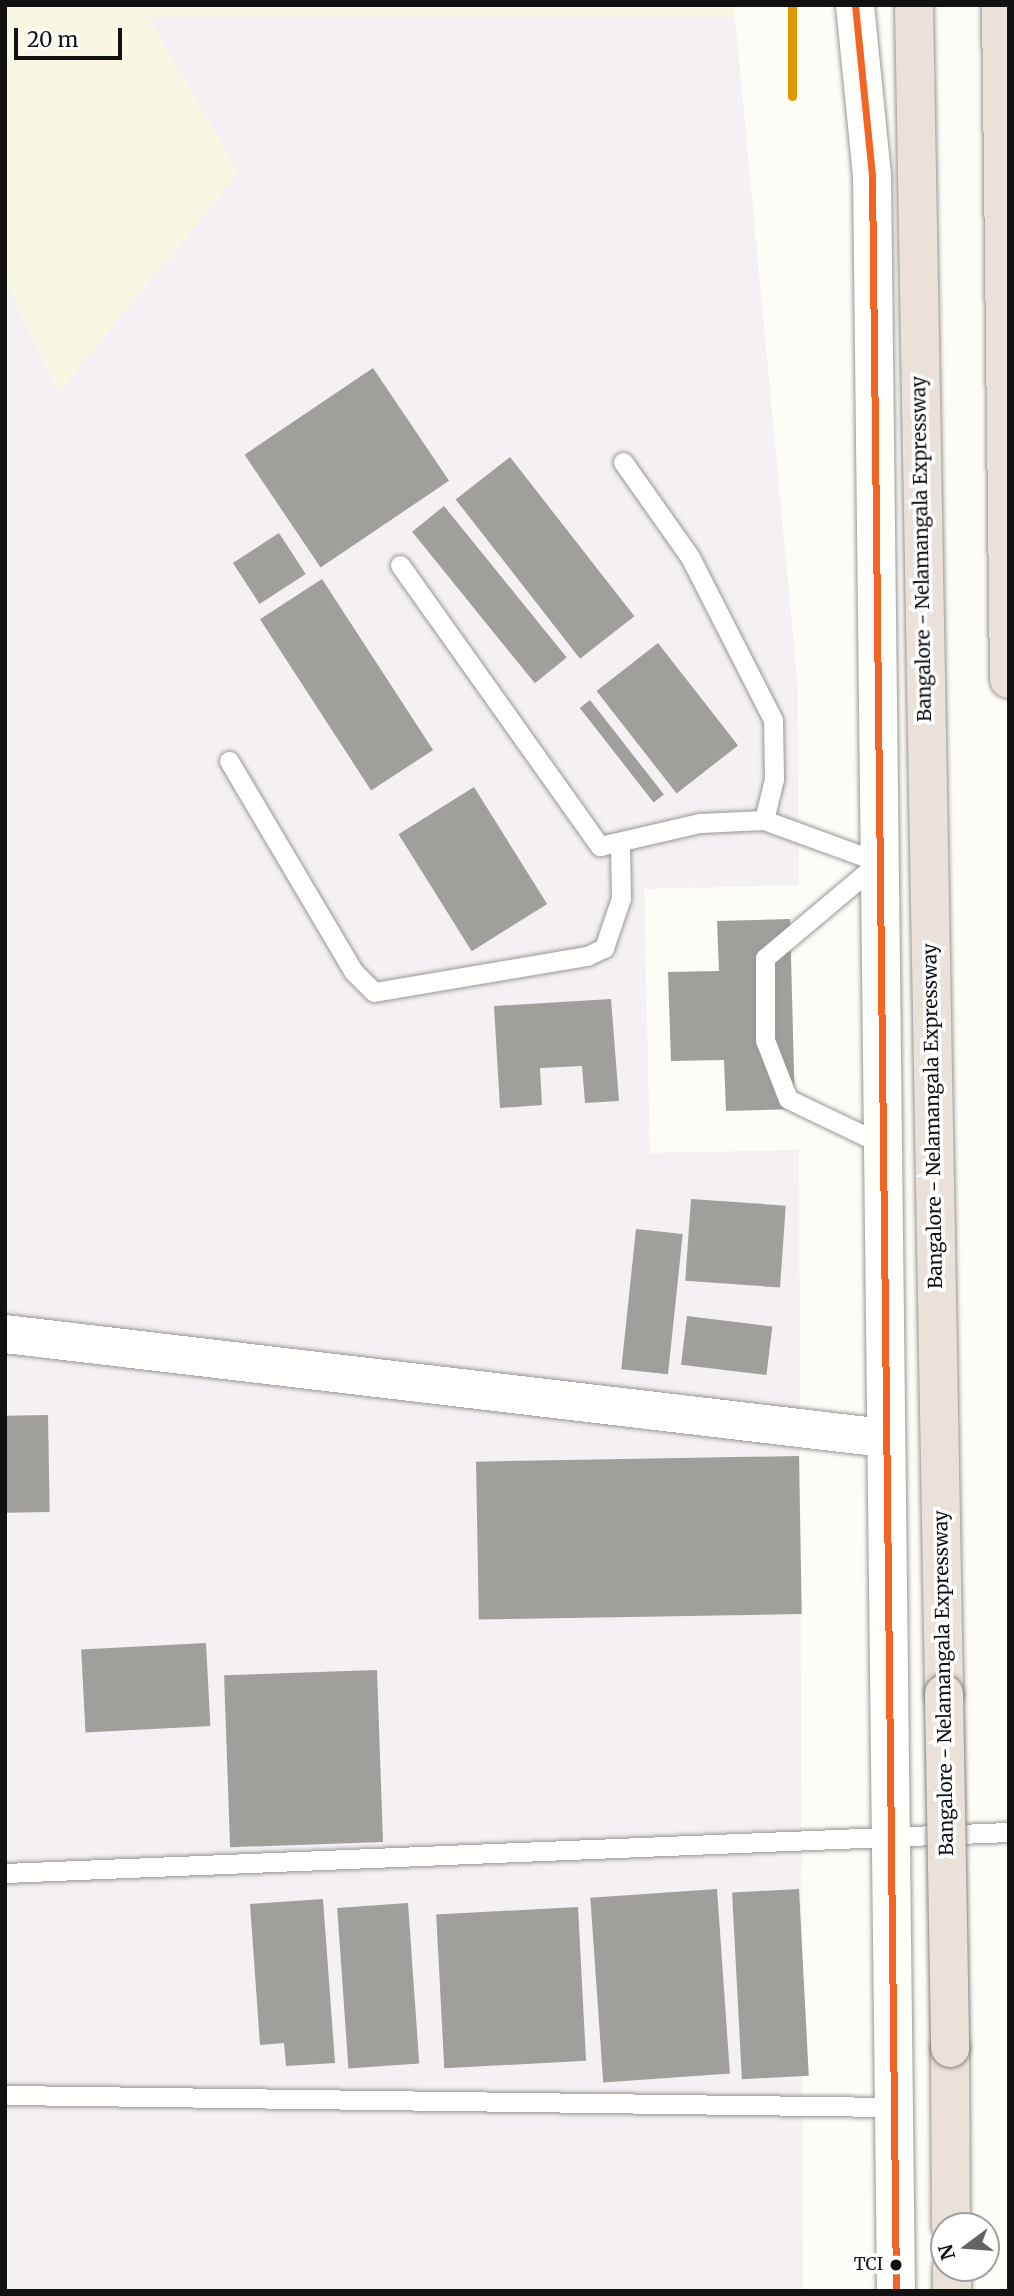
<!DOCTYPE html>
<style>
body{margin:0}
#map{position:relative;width:1014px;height:2296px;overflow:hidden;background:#fdfcf7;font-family:Merriweather,serif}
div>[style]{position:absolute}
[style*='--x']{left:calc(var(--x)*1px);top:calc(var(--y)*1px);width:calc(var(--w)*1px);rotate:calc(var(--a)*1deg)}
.industrial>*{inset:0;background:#f5f0f3}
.farmland>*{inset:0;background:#f9f7e4}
.building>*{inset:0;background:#a19f9c;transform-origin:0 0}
.roads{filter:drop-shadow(0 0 2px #979795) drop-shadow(0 0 2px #979795)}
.service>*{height:19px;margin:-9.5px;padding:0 9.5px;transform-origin:9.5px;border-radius:9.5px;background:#fffffe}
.minor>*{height:38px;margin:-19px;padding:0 19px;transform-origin:19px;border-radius:19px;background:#fffffe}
.tertiary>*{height:38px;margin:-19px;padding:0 19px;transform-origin:19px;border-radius:19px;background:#fffffe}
.motorway>*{height:38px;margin:-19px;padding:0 19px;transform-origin:19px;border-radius:19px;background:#eae1d8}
.bridges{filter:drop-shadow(0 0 2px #858482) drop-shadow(0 0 2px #858482)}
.motorway-bridge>*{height:38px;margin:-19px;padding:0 19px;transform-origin:19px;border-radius:19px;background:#eae1d8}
.bus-1>*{height:7px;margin:-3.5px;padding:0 3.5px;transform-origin:3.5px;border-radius:3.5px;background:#f26522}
.metro-1>*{height:9px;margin:-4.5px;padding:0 4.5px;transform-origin:4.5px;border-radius:4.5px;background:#e09702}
.dots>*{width:19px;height:19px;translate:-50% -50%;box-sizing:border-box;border:4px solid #fff;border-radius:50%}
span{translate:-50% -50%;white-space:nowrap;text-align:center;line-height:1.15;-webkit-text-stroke:7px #fff;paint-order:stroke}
.bus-label{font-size:17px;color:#111}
.right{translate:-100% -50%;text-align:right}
.street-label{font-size:19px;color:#111}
.frame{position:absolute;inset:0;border:7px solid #111;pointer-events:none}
.north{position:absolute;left:930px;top:2212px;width:70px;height:70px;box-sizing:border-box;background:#fff;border:2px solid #a0a0a0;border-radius:50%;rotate:254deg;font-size:19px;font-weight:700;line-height:28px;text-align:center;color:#111}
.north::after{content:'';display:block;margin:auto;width:24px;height:32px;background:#646362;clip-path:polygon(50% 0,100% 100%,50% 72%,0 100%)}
.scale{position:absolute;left:14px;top:28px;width:108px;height:32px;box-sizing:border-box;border:4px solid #111;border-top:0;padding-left:9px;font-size:21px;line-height:24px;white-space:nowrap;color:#111;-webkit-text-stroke:5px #fff;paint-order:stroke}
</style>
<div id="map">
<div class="industrial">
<div style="clip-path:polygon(147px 17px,735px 17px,798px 688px,799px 885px,644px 889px,650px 1153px,799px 1150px,803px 2291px,5px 2291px,5px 280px,59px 392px)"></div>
</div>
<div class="farmland">
<div style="clip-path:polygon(5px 5px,735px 5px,735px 17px,148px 17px,239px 173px,59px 392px,5px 280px)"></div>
</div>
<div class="building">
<div style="left:373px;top:368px;width:136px;height:155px;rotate:56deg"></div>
<div style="left:510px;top:457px;width:202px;height:69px;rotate:52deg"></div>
<div style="left:444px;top:506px;width:195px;height:41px;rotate:51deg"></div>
<div style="left:279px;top:533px;width:49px;height:55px;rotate:57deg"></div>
<div style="left:322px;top:579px;width:204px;height:74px;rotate:57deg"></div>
<div style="left:658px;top:643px;width:130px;height:78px;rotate:52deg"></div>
<div style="left:590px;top:700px;width:120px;height:13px;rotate:52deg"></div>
<div style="left:474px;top:787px;width:138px;height:89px;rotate:58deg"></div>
<div style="clip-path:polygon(790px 919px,795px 1109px,726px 1111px,724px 1060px,671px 1061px,668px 972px,719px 971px,717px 921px)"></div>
<div style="clip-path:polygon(611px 999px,619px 1101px,585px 1103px,582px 1066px,540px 1068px,542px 1105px,500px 1108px,494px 1006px)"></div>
<div style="left:691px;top:1199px;width:95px;height:82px;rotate:4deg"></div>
<div style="left:636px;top:1229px;width:47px;height:141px;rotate:6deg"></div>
<div style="left:687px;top:1316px;width:86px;height:49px;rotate:7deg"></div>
<div style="left:48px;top:1415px;width:97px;height:43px;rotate:89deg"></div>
<div style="left:799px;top:1456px;width:158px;height:323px;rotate:89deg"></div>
<div style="left:206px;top:1643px;width:83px;height:125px;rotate:87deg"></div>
<div style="left:377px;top:1670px;width:172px;height:153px;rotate:88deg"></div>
<div style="left:717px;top:1889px;width:185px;height:127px;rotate:86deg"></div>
<div style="left:799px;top:1889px;width:187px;height:67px;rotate:87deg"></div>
<div style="clip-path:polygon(323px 1899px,335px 2063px,286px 2066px,284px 2043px,260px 2045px,250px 1904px)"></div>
<div style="left:408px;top:1903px;width:161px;height:71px;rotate:86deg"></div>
<div style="left:578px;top:1907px;width:154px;height:142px;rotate:87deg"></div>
</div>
<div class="roads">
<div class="service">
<div style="--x:623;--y:462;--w:116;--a:54.8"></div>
<div style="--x:690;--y:557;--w:183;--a:63"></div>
<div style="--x:773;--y:720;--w:59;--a:89"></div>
<div style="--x:774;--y:779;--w:42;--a:103.7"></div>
<div style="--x:400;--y:565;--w:345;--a:54.6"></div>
<div style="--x:600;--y:846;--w:103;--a:-13"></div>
<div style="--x:700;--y:823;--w:64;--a:-2.7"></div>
<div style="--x:764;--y:820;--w:122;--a:20.1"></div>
<div style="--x:879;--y:862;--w:149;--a:139.9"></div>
<div style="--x:765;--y:958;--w:82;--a:90"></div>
<div style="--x:765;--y:1040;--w:63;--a:68.7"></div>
<div style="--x:788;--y:1099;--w:104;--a:25.6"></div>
<div style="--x:229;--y:761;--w:245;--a:59.4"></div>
<div style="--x:354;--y:972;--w:28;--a:45"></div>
<div style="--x:374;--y:992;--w:216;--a:-9.6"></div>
<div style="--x:587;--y:956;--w:19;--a:-25"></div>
<div style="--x:604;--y:948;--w:53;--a:-71.2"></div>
<div style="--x:621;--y:898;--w:53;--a:-91.1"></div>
<div style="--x:5;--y:1873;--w:1005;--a:-2.34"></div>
<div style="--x:8;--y:2095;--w:887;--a:0.78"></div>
</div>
<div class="minor">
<div style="--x:5;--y:1334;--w:885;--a:6.75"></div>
</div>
<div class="tertiary">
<div style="--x:855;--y:5;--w:171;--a:84.3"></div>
<div style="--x:872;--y:175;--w:2116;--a:89.35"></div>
</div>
<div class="motorway">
<div style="--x:914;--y:5;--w:1689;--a:88.98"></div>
<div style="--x:1001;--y:5;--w:674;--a:89.32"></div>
<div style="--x:950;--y:2048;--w:178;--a:89.7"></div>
<div style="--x:952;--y:2268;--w:23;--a:90"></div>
</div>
</div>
<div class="bridges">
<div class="motorway-bridge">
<div style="--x:944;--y:1694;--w:354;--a:89"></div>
</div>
</div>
<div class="bus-1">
<div style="--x:855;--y:5;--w:171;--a:84.3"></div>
<div style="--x:872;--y:175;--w:2116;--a:89.35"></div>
</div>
<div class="metro-1">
<div style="--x:792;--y:5;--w:91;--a:90"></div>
</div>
<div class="dots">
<div style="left:896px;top:2265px;background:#111"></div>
</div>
<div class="bus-label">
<span class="right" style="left:883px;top:2265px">TCI</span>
</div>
<div class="street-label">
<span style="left:922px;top:549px;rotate:-91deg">Bangalore - Nelamangala Expressway</span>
<span style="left:933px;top:1116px;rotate:-91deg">Bangalore - Nelamangala Expressway</span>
<span style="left:944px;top:1683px;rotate:-91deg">Bangalore - Nelamangala Expressway</span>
</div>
<div class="frame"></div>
<div class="north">N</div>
<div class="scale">20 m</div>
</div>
